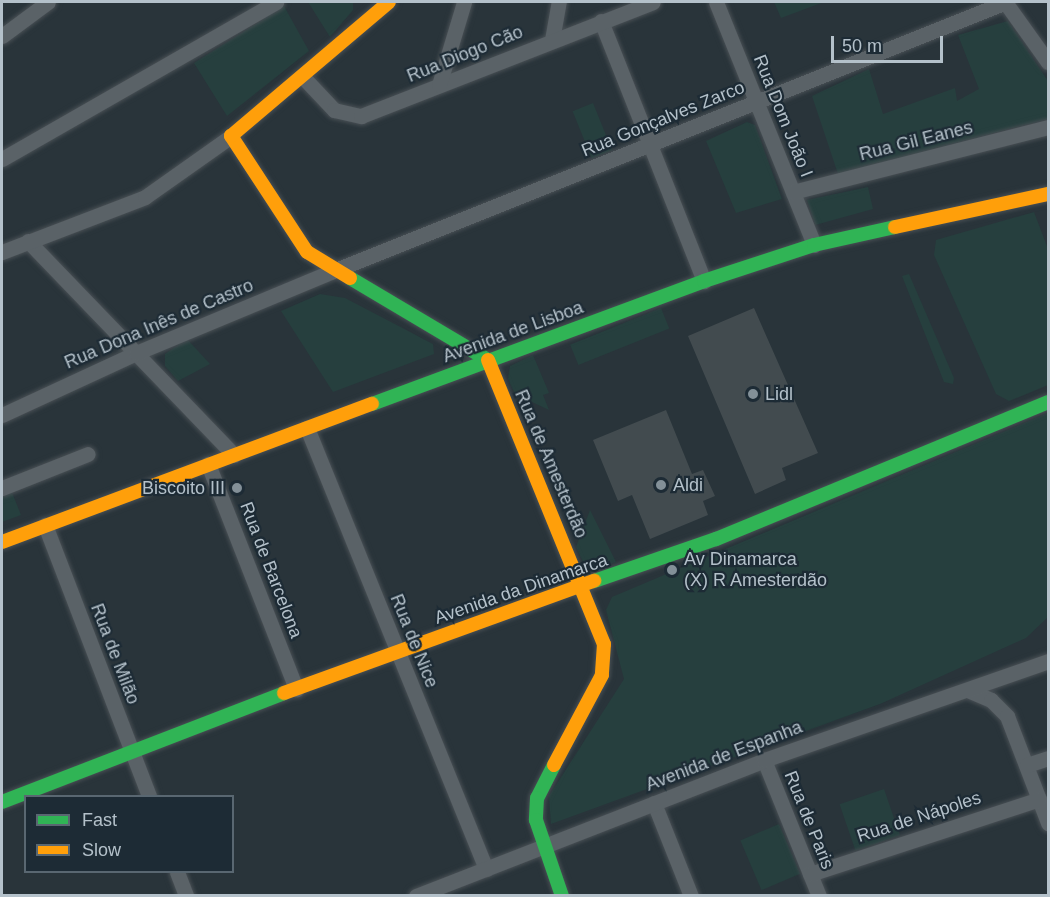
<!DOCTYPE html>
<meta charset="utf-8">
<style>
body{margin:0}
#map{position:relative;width:1050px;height:897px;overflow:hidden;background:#29343a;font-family:Arial,sans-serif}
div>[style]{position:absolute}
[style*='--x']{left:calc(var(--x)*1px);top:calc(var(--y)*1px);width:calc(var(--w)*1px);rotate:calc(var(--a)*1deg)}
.green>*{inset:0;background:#263f3e;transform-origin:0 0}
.building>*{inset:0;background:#424b4f}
.roads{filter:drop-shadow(0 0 2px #484f54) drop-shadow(0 0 2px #484f54)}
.street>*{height:15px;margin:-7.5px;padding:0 7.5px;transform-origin:7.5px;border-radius:7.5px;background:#5a6267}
.fast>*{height:14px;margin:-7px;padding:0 7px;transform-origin:7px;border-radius:7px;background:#30b455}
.slow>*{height:14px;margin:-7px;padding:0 7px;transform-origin:7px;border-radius:7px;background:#ff9f0a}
.dots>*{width:16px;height:16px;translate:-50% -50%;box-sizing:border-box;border:3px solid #1d2b35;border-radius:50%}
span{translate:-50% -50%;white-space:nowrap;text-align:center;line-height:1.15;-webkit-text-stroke:4.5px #1d2b35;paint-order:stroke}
.street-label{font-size:18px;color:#b4c1ca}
.poi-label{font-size:18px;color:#b4c1ca}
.left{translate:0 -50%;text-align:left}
.right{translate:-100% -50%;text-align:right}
.frame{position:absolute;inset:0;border:3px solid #b4c1ca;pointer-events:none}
.legend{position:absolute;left:24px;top:795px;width:210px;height:78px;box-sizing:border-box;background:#1d2b35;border:2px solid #596771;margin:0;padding:8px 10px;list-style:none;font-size:18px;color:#b4c1ca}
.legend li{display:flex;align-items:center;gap:12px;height:30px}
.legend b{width:30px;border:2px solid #596771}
.scale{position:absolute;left:831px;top:36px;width:112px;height:27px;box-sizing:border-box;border:3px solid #b4c1ca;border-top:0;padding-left:8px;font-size:18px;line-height:21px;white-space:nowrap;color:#b4c1ca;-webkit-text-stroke:4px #1d2b35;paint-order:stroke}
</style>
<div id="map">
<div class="green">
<div style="clip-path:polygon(308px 2px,353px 2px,353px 10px,330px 37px)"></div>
<div style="clip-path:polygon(774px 2px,824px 2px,781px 18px)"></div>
<div style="clip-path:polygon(284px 6px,309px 51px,227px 116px,194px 63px)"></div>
<div style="clip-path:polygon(1008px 21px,1048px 81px,1048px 119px,838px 174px,812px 96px,869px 69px,883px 114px,955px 88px,957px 101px,979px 89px,958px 35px)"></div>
<div style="left:593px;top:103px;width:51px;height:22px;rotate:68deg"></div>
<div style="clip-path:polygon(747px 122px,755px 125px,782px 199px,736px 213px,706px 141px)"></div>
<div style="clip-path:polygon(868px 187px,873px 209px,815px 225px,807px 200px)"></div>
<div style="clip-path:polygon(1034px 212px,1048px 249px,1048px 385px,1009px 401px,996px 394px,934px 255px,936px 240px)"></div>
<div style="clip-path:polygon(909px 274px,954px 378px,953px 384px,944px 382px,902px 276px)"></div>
<div style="clip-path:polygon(320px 294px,345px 298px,433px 344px,434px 354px,333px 392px,281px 311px)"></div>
<div style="left:661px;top:308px;width:22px;height:98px;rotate:68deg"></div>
<div style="clip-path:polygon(187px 339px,210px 364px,178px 381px,165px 366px,165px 354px)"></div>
<div style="clip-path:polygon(533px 355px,549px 393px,543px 395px,549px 410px,515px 394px,508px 379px,510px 366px)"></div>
<div style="clip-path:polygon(1048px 413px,1048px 617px,1026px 638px,880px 704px,551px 824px,549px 796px,624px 679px,606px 610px,612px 597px)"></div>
<div style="clip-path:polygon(11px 490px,21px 515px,2px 522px,2px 493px)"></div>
<div style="clip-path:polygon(590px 510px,616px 562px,592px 570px,585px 566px,576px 547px)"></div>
<div style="left:884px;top:789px;width:49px;height:47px;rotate:71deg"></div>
<div style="left:779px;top:824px;width:54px;height:42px;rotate:67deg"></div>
</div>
<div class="building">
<div style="clip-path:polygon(754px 308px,818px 453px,782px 468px,786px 480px,755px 494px,688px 336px)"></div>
<div style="clip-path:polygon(666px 410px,692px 474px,703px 470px,715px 496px,703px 501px,708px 515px,650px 539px,632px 495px,618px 501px,593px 440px)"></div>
</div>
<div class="roads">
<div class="street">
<div style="--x:716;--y:2;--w:262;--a:68"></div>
<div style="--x:1005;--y:2;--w:74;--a:54.4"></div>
<div style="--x:601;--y:21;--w:280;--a:68.4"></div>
<div style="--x:2;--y:36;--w:57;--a:-36.5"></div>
<div style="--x:552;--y:40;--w:39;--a:-80"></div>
<div style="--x:302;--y:76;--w:47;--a:46.7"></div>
<div style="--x:334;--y:110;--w:28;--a:13"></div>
<div style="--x:361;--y:116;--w:313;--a:-21.3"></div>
<div style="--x:439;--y:85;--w:87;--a:-73.2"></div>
<div style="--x:2;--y:159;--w:316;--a:-29.8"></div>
<div style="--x:793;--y:192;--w:263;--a:-14.3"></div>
<div style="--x:28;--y:241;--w:297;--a:46.1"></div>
<div style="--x:2;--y:252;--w:153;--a:-21"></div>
<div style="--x:145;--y:197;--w:105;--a:-35.3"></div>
<div style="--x:2;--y:415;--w:148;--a:-24.8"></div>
<div style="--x:136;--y:353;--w:213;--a:-22.6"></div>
<div style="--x:333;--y:271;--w:725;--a:-21.79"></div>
<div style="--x:307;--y:428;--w:476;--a:67.9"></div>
<div style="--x:208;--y:464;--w:242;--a:68.6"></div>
<div style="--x:2;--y:488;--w:92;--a:-21.6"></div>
<div style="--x:45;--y:525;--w:290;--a:69"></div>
<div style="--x:970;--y:691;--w:23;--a:23"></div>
<div style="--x:991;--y:700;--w:23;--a:45"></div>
<div style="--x:1007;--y:716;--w:115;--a:69"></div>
<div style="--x:764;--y:760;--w:147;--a:68"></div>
<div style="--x:1027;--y:765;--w:22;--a:-18"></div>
<div style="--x:654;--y:803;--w:100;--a:68.3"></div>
<div style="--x:177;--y:872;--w:26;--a:69"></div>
<div style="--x:810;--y:874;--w:241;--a:-18.1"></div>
<div style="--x:416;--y:896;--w:374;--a:-21.3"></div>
<div style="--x:764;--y:760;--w:301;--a:-19.2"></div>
</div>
<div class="fast">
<div style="--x:350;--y:278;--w:161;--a:30.7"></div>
<div style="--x:372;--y:404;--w:354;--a:-20.3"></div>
<div style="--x:704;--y:281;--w:116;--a:-18.1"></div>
<div style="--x:814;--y:245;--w:83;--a:-12.5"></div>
<div style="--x:594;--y:581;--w:129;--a:-19"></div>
<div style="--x:716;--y:539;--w:359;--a:-22.4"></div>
<div style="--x:554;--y:765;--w:37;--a:117"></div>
<div style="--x:537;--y:798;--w:22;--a:93"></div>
<div style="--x:536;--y:820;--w:80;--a:71.1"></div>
<div style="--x:2;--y:802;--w:302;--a:-21.1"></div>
</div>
<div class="slow">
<div style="--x:895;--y:227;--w:157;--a:-12.2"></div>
<div style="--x:350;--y:278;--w:50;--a:-148.8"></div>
<div style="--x:307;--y:252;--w:139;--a:-123.2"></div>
<div style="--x:231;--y:136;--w:207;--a:-40.3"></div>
<div style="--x:488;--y:360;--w:307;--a:67.8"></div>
<div style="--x:604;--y:644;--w:31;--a:94"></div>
<div style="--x:602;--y:675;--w:102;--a:118.1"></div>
<div style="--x:2;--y:542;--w:395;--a:-20.5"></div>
<div style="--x:284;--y:693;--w:330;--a:-19.9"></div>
</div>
</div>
<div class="dots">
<div style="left:753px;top:394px;background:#839098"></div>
<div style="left:661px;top:485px;background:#839098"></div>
<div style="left:237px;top:488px;background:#839098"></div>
<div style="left:672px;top:570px;background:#839098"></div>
</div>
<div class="street-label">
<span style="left:465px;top:54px;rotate:-22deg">Rua Diogo Cão</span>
<span style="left:783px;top:116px;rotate:68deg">Rua Dom João I</span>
<span style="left:663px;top:119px;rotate:-22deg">Rua Gonçalves Zarco</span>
<span style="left:916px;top:141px;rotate:-14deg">Rua Gil Eanes</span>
<span style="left:159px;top:324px;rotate:-23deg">Rua Dona Inês de Castro</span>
<span style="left:513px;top:332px;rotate:-20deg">Avenida de Lisboa</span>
<span style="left:551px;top:464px;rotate:67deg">Rua de Amesterdão</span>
<span style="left:271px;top:570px;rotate:69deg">Rua de Barcelona</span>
<span style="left:521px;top:589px;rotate:-19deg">Avenida da Dinamarca</span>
<span style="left:414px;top:641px;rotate:68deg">Rua de Nice</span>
<span style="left:115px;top:654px;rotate:69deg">Rua de Milão</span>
<span style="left:724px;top:756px;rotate:-21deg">Avenida de Espanha</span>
<span style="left:919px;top:817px;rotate:-18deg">Rua de Nápoles</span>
<span style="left:809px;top:820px;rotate:68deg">Rua de Paris</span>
</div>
<div class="poi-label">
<span class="left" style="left:765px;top:394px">Lidl</span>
<span class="left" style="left:673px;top:485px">Aldi</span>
<span class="right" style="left:225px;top:488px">Biscoito III</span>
<span class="left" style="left:684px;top:570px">Av Dinamarca<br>(X) R Amesterdão</span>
</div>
<div class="frame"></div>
<ul class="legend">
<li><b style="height:8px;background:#30b455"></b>Fast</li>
<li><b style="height:8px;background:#ff9f0a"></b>Slow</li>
</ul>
<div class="scale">50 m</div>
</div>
